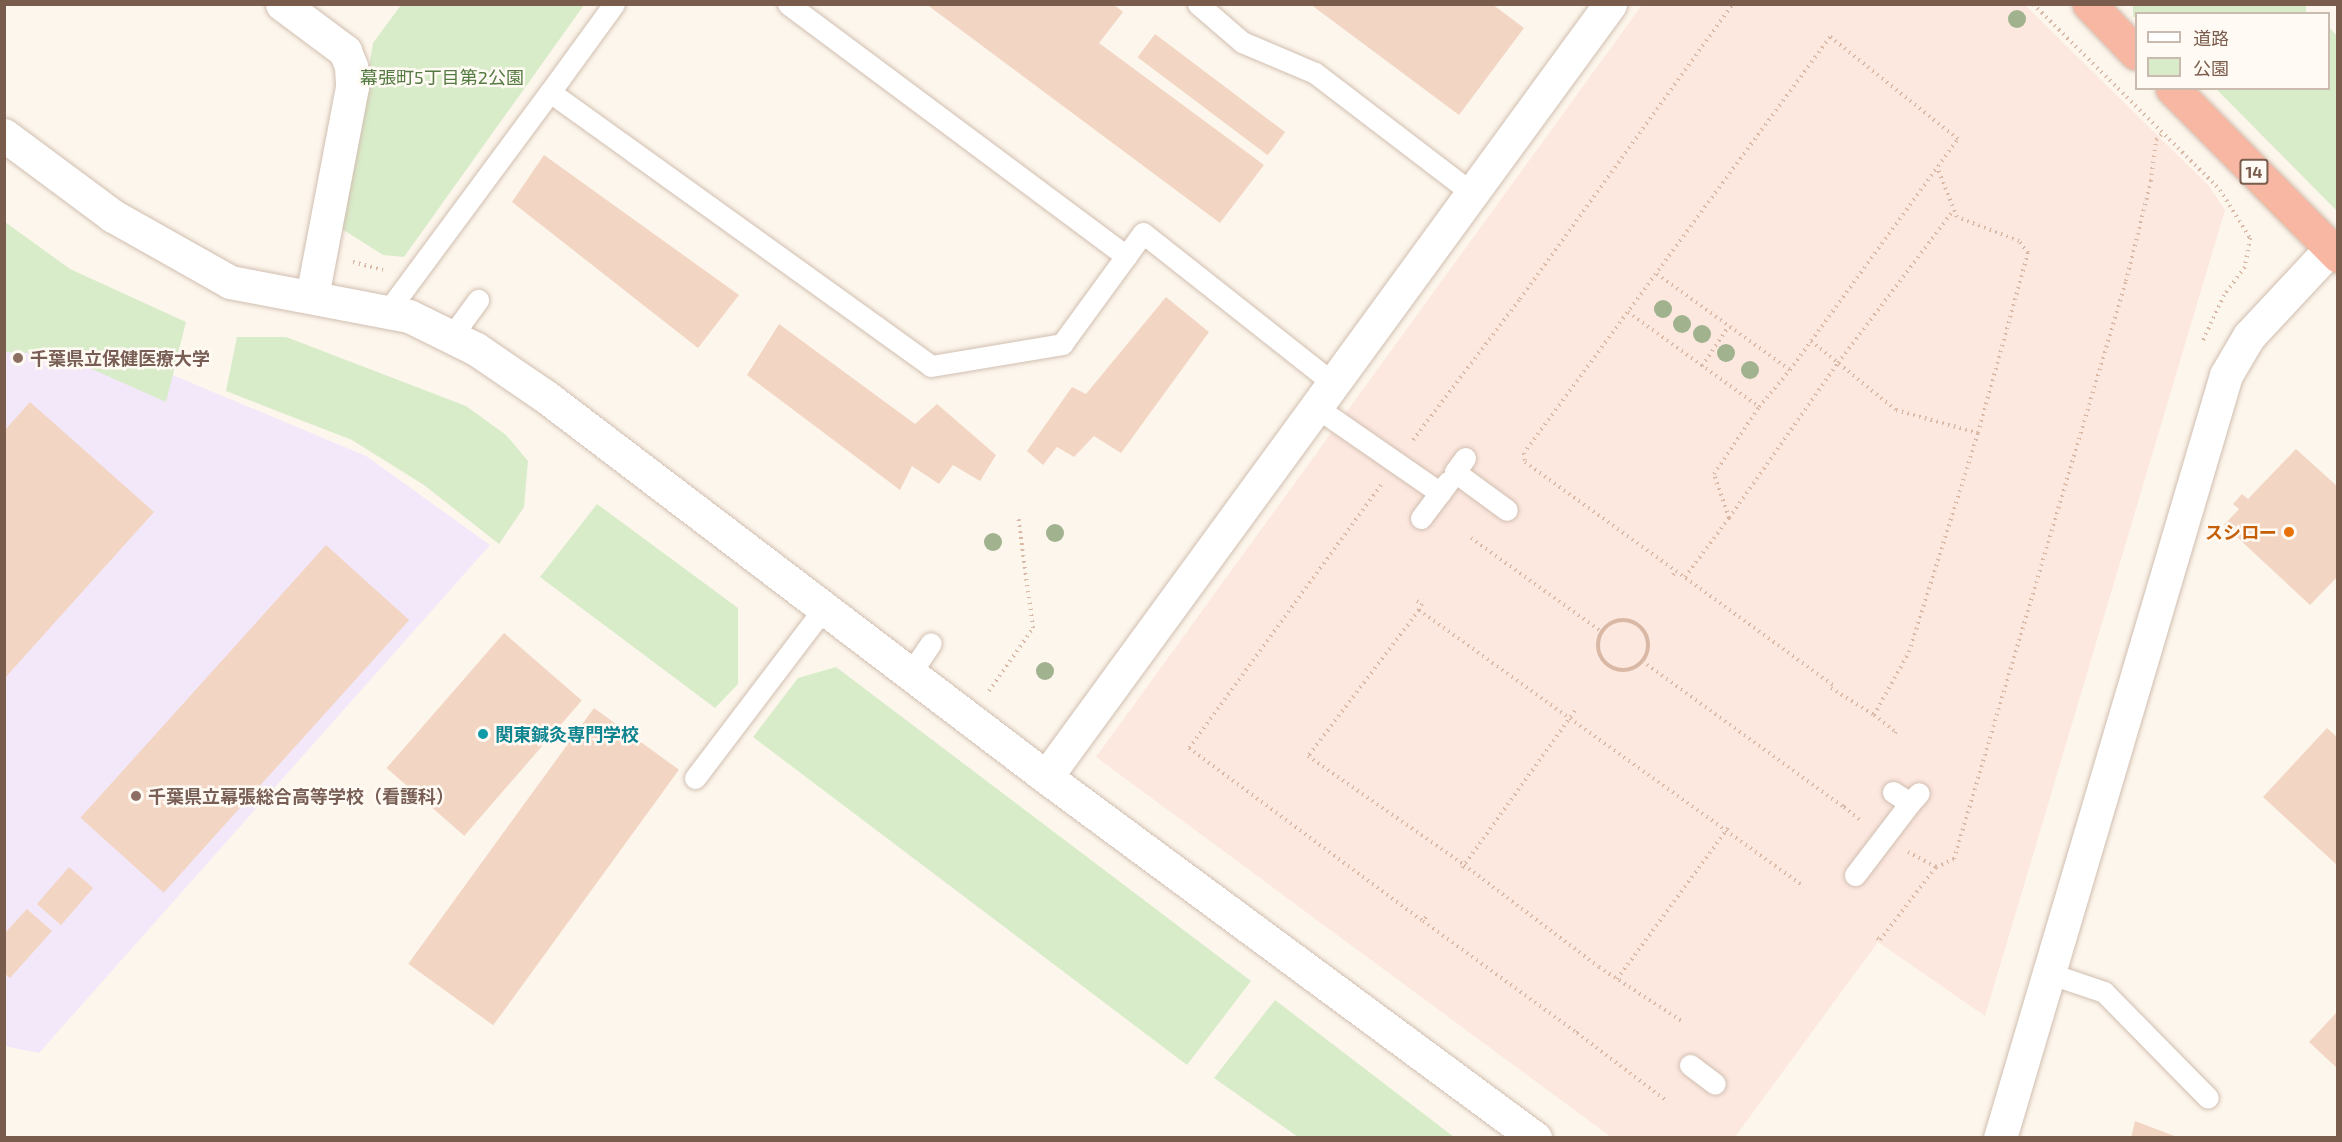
<!DOCTYPE html>
<meta charset="utf-8">
<style>
body{margin:0}
#map{position:relative;width:2342px;height:1142px;overflow:hidden;background:#fdf6ec;font-family:"Exo 2","Noto Sans JP",sans-serif}
div>[style]{position:absolute}
[style*='--x']{left:calc(var(--x)*1px);top:calc(var(--y)*1px);width:calc(var(--w)*1px);rotate:calc(var(--a)*1deg)}
.commercial>*{inset:0;background:#fde8e0}
.education>*{inset:0;background:#f3e8fa}
.green>*{inset:0;background:#d8ecc9;transform-origin:0 0}
.building>*{inset:0;background:#f3d5c3;transform-origin:0 0}
.path>*{height:4px;margin-top:-2px;transform-origin:0;background:repeating-linear-gradient(90deg,#d9b8a5 0 1.5px,transparent 0 6px)}
.path>.ring{margin:-2px;padding:0;box-sizing:content-box;background:none;border:4px solid #d9b8a5;border-radius:50%}
.roads{filter:drop-shadow(0 0 2px #d1beb0) drop-shadow(0 0 2px #d1beb0)}
.lane>*{height:21px;margin:-10.5px;padding:0 10.5px;transform-origin:10.5px;border-radius:10.5px;background:#fff}
.street>*{height:33px;margin:-16.5px;padding:0 16.5px;transform-origin:16.5px;border-radius:16.5px;background:#fff}
.secondary>*{height:33px;margin:-16.5px;padding:0 16.5px;transform-origin:16.5px;border-radius:16.5px;background:#fff}
.highway>*{height:33px;margin:-16.5px;padding:0 16.5px;transform-origin:16.5px;border-radius:16.5px;background:#f7b7a3}
.trees>*{width:18px;height:18px;margin:-9px;border-radius:50%;background:#a0b28e}
.dots>*{width:16px;height:16px;translate:-50% -50%;box-sizing:border-box;border:3px solid #fffaf3;border-radius:50%}
span{translate:-50% -50%;white-space:nowrap;text-align:center;line-height:1.15;-webkit-text-stroke:5px #fffaf3;paint-order:stroke}
.shield-label span{padding:2px 4px;background:#fffaf3;border:2px solid;border-radius:4px;-webkit-text-stroke-width:0}
.shield-label{font-size:16px;color:#7a5c4d;font-weight:700}
.park-label{font-size:18px;color:#537a41}
.education-label{font-size:18px;color:#785e54;font-weight:700}
.left{translate:0 -50%;text-align:left}
.food-label{font-size:18px;color:#c56008;font-weight:700}
.right{translate:-100% -50%;text-align:right}
.culture-label{font-size:18px;color:#0d838f;font-weight:700}
.frame{position:absolute;inset:0;border:6px solid #7a5c4d;pointer-events:none}
.legend{position:absolute;left:2135px;top:12px;width:195px;height:78px;box-sizing:border-box;background:#fffaf3;border:2px solid #cabbb1;margin:0;padding:8px 10px;list-style:none;font-size:18px;color:#7a5c4d}
.legend li{display:flex;align-items:center;gap:12px;height:30px}
.legend b{width:30px;border:2px solid #cabbb1}
</style>
<div id="map">
<div class="commercial">
<div style="clip-path:polygon(1642px 5px,2025px 5px,2209px 186px,2225px 210px,1985px 1016px,1878px 942px,1735px 1137px,1611px 1137px,1096px 757px)"></div>
</div>
<div class="education">
<div style="clip-path:polygon(4px 288px,58px 327px,366px 456px,490px 545px,39px 1053px,4px 1046px)"></div>
</div>
<div class="green">
<div style="clip-path:polygon(401px 5px,584px 5px,404px 257px,383px 255px,342px 229px,373px 43px)"></div>
<div style="left:2133px;top:5px;width:173px;height:12px"></div>
<div style="clip-path:polygon(2329px 27px,2338px 37px,2337px 211px,2216px 89px,2328px 88px)"></div>
<div style="clip-path:polygon(5px 222px,70px 269px,186px 322px,166px 402px,58px 354px,5px 352px)"></div>
<div style="clip-path:polygon(237px 337px,286px 337px,466px 406px,506px 435px,528px 461px,524px 507px,499px 544px,424px 485px,352px 440px,226px 391px)"></div>
<div style="clip-path:polygon(597px 504px,738px 608px,738px 684px,715px 708px,540px 577px)"></div>
<div style="clip-path:polygon(836px 667px,1251px 981px,1187px 1065px,753px 737px,798px 678px)"></div>
<div style="clip-path:polygon(1275px 1000px,1454px 1137px,1298px 1137px,1214px 1078px)"></div>
</div>
<div class="building">
<div style="clip-path:polygon(926px 4px,1113px 4px,1123px 12px,1099px 43px,1264px 165px,1220px 223px)"></div>
<div style="clip-path:polygon(1310px 4px,1492px 4px,1524px 28px,1459px 115px)"></div>
<div style="left:1155px;top:34px;width:163px;height:29px;rotate:37deg"></div>
<div style="clip-path:polygon(544px 155px,739px 295px,698px 348px,512px 202px)"></div>
<div style="clip-path:polygon(1166px 297px,1209px 332px,1121px 453px,1094px 436px,1074px 457px,1057px 447px,1043px 465px,1027px 451px,1072px 387px,1086px 394px)"></div>
<div style="clip-path:polygon(779px 324px,915px 424px,937px 404px,996px 455px,980px 481px,953px 465px,939px 484px,912px 466px,900px 490px,747px 375px)"></div>
<div style="clip-path:polygon(30px 402px,154px 512px,4px 679px,4px 431px)"></div>
<div style="clip-path:polygon(2296px 449px,2338px 487px,2338px 576px,2310px 605px,2224px 525px,2239px 509px,2233px 504px,2242px 494px,2248px 499px)"></div>
<div style="left:326px;top:545px;width:112px;height:367px;rotate:42deg"></div>
<div style="left:504px;top:633px;width:103px;height:179px;rotate:41deg"></div>
<div style="left:594px;top:708px;width:105px;height:316px;rotate:36deg"></div>
<div style="clip-path:polygon(2327px 728px,2338px 738px,2338px 866px,2263px 797px)"></div>
<div style="left:69px;top:867px;width:32px;height:49px;rotate:41deg"></div>
<div style="clip-path:polygon(27px 909px,52px 931px,10px 978px,4px 973px,4px 934px)"></div>
<div style="clip-path:polygon(2338px 1011px,2338px 1069px,2309px 1042px)"></div>
<div style="clip-path:polygon(2135px 1121px,2177px 1137px,2177px 1138px,2131px 1138px)"></div>
</div>
<div class="path">
<div style="--x:2033;--y:4;--w:264;--a:44.8"></div>
<div style="--x:2220;--y:190;--w:57;--a:58"></div>
<div style="--x:2250;--y:238;--w:29;--a:100"></div>
<div style="--x:2245;--y:267;--w:35;--a:127"></div>
<div style="--x:2224;--y:295;--w:50;--a:115"></div>
<div style="--x:353;--y:262;--w:31;--a:15"></div>
<div style="--x:1657;--y:274;--w:164;--a:35.8"></div>
<div style="--x:1790;--y:370;--w:286;--a:-54"></div>
<div style="--x:1958;--y:139;--w:164;--a:-141.4"></div>
<div style="--x:1830;--y:37;--w:516;--a:126.34"></div>
<div style="--x:1524;--y:453;--w:9;--a:84"></div>
<div style="--x:1525;--y:462;--w:186;--a:35.8"></div>
<div style="--x:1628;--y:312;--w:162;--a:35.9"></div>
<div style="--x:1759;--y:407;--w:48;--a:-50"></div>
<div style="--x:1811;--y:341;--w:109;--a:39.1"></div>
<div style="--x:1896;--y:410;--w:85;--a:15.7"></div>
<div style="--x:1978;--y:433;--w:187;--a:-74.5"></div>
<div style="--x:2028;--y:253;--w:15;--a:-127"></div>
<div style="--x:2019;--y:241;--w:66;--a:-158.8"></div>
<div style="--x:1957;--y:217;--w:54;--a:-111.8"></div>
<div style="--x:1702;--y:366;--w:48;--a:-56"></div>
<div style="--x:1413;--y:440;--w:177;--a:-52.8"></div>
<div style="--x:1520;--y:299;--w:364;--a:-54.2"></div>
<div style="--x:1381;--y:485;--w:326;--a:126.1"></div>
<div style="--x:1189;--y:748;--w:291;--a:36.5"></div>
<div style="--x:1729;--y:518;--w:189;--a:-54.9"></div>
<div style="--x:1838;--y:363;--w:191;--a:-52.9"></div>
<div style="--x:1471;--y:538;--w:161;--a:35.7"></div>
<div style="--x:1673;--y:575;--w:5;--a:-53"></div>
<div style="--x:1676;--y:571;--w:194;--a:36"></div>
<div style="--x:1685;--y:577;--w:74;--a:-53.3"></div>
<div style="--x:1729;--y:518;--w:46;--a:-108.8"></div>
<div style="--x:1714;--y:474;--w:81;--a:-56.1"></div>
<div style="--x:1417;--y:601;--w:6;--a:31"></div>
<div style="--x:1422;--y:604;--w:7;--a:117"></div>
<div style="--x:1419;--y:610;--w:183;--a:127.2"></div>
<div style="--x:1308;--y:756;--w:190;--a:34.9"></div>
<div style="--x:1464;--y:865;--w:169;--a:37.1"></div>
<div style="--x:1599;--y:967;--w:100;--a:33.2"></div>
<div style="--x:1419;--y:610;--w:474;--a:35.7"></div>
<div class="ring" style="left:1598px;top:620px;width:46px;height:46px"></div>
<div style="--x:1642;--y:661;--w:249;--a:35.9"></div>
<div style="--x:1844;--y:807;--w:5;--a:-53"></div>
<div style="--x:1831;--y:688;--w:51;--a:32.1"></div>
<div style="--x:1874;--y:715;--w:28;--a:38"></div>
<div style="--x:1896;--y:732;--w:4;--a:124"></div>
<div style="--x:989;--y:691;--w:77;--a:-55.1"></div>
<div style="--x:1033;--y:628;--w:114;--a:-97.6"></div>
<div style="--x:1874;--y:715;--w:72;--a:-60.9"></div>
<div style="--x:1909;--y:652;--w:230;--a:-72.5"></div>
<div style="--x:1844;--y:807;--w:21;--a:39"></div>
<div style="--x:1908;--y:852;--w:32;--a:28"></div>
<div style="--x:1936;--y:867;--w:20;--a:-24"></div>
<div style="--x:1954;--y:859;--w:603;--a:-73.43"></div>
<div style="--x:2126;--y:281;--w:103;--a:-76"></div>
<div style="--x:2151;--y:181;--w:41;--a:-83"></div>
<div style="--x:2156;--y:140;--w:10;--a:-45"></div>
<div style="--x:1462;--y:868;--w:197;--a:-54.3"></div>
<div style="--x:1426;--y:917;--w:5;--a:127"></div>
<div style="--x:1423;--y:921;--w:190;--a:36"></div>
<div style="--x:1577;--y:1033;--w:6;--a:-51"></div>
<div style="--x:1877;--y:938;--w:4;--a:34"></div>
<div style="--x:1880;--y:940;--w:92;--a:-52.5"></div>
<div style="--x:1617;--y:979;--w:191;--a:-53.7"></div>
<div style="--x:1577;--y:1033;--w:114;--a:37.2"></div>
</div>
<div class="roads">
<div class="lane">
<div style="--x:788;--y:4;--w:422;--a:36.7"></div>
<div style="--x:1198;--y:4;--w:58;--a:40.8"></div>
<div style="--x:1242;--y:42;--w:79;--a:23"></div>
<div style="--x:1315;--y:73;--w:198;--a:37.4"></div>
<div style="--x:550;--y:92;--w:109;--a:-54"></div>
<div style="--x:387;--y:312;--w:274;--a:-53.5"></div>
<div style="--x:550;--y:92;--w:469;--a:35.7"></div>
<div style="--x:931;--y:366;--w:133;--a:-9.5"></div>
<div style="--x:1062;--y:344;--w:137;--a:-53.9"></div>
<div style="--x:1143;--y:233;--w:242;--a:38.3"></div>
<div style="--x:451;--y:337;--w:46;--a:-53.9"></div>
<div style="--x:1316;--y:407;--w:151;--a:34.7"></div>
<div style="--x:1465;--y:458;--w:17;--a:126"></div>
<div style="--x:1455;--y:472;--w:64;--a:36.2"></div>
<div style="--x:1421;--y:518;--w:45;--a:-53.1"></div>
<div style="--x:910;--y:674;--w:37;--a:-56"></div>
<div style="--x:695;--y:778;--w:213;--a:-52.8"></div>
<div style="--x:1893;--y:792;--w:20;--a:33"></div>
<div style="--x:1910;--y:803;--w:13;--a:-48"></div>
<div style="--x:1855;--y:875;--w:91;--a:-52.6"></div>
<div style="--x:2048;--y:973;--w:59;--a:18.7"></div>
<div style="--x:2104;--y:992;--w:148;--a:45.5"></div>
<div style="--x:1690;--y:1065;--w:31;--a:37"></div>
</div>
<div class="street">
<div style="--x:282;--y:4;--w:79;--a:36.7"></div>
<div style="--x:345;--y:51;--w:16;--a:68"></div>
<div style="--x:351;--y:66;--w:21;--a:87"></div>
<div style="--x:352;--y:87;--w:213;--a:100.8"></div>
<div style="--x:1046;--y:777;--w:957;--a:-53.88"></div>
</div>
<div class="secondary">
<div style="--x:4;--y:135;--w:136;--a:36.6"></div>
<div style="--x:113;--y:216;--w:134;--a:29.4"></div>
<div style="--x:230;--y:282;--w:182;--a:10.8"></div>
<div style="--x:409;--y:316;--w:75;--a:26.2"></div>
<div style="--x:476;--y:349;--w:83;--a:34.3"></div>
<div style="--x:545;--y:396;--w:629;--a:37.25"></div>
<div style="--x:1046;--y:777;--w:608;--a:36.44"></div>
<div style="--x:2000;--y:1138;--w:796;--a:-73.5"></div>
<div style="--x:2226;--y:375;--w:45;--a:-59.5"></div>
<div style="--x:2249;--y:336;--w:119;--a:-47"></div>
</div>
<div class="highway">
<div style="--x:2089;--y:4;--w:68;--a:46.2"></div>
<div style="--x:2172;--y:88;--w:236;--a:45.3"></div>
</div>
</div>
<div class="trees">
<div style="left:2017px;top:19px"></div>
<div style="left:1663px;top:309px"></div>
<div style="left:1682px;top:324px"></div>
<div style="left:1702px;top:334px"></div>
<div style="left:1726px;top:353px"></div>
<div style="left:1750px;top:370px"></div>
<div style="left:1055px;top:533px"></div>
<div style="left:993px;top:542px"></div>
<div style="left:1045px;top:671px"></div>
</div>
<div class="dots">
<div style="left:18px;top:358px;background:#8d6e63"></div>
<div style="left:2289px;top:532px;background:#e8710a"></div>
<div style="left:483px;top:734px;background:#0f9aa8"></div>
<div style="left:136px;top:796px;background:#8d6e63"></div>
</div>
<div class="shield-label">
<span style="left:2254px;top:172px">14</span>
</div>
<div class="park-label">
<span style="left:442px;top:77px">幕張町5丁目第2公園</span>
</div>
<div class="education-label">
<span class="left" style="left:30px;top:358px">千葉県立保健医療大学</span>
<span class="left" style="left:148px;top:796px">千葉県立幕張総合高等学校（看護科）</span>
</div>
<div class="food-label">
<span class="right" style="left:2277px;top:532px">スシロー</span>
</div>
<div class="culture-label">
<span class="left" style="left:495px;top:734px">関東鍼灸専門学校</span>
</div>
<div class="frame"></div>
<ul class="legend">
<li><b style="height:8px;background:#fff"></b>道路</li>
<li><b style="height:16px;background:#d8ecc9"></b>公園</li>
</ul>
</div>
